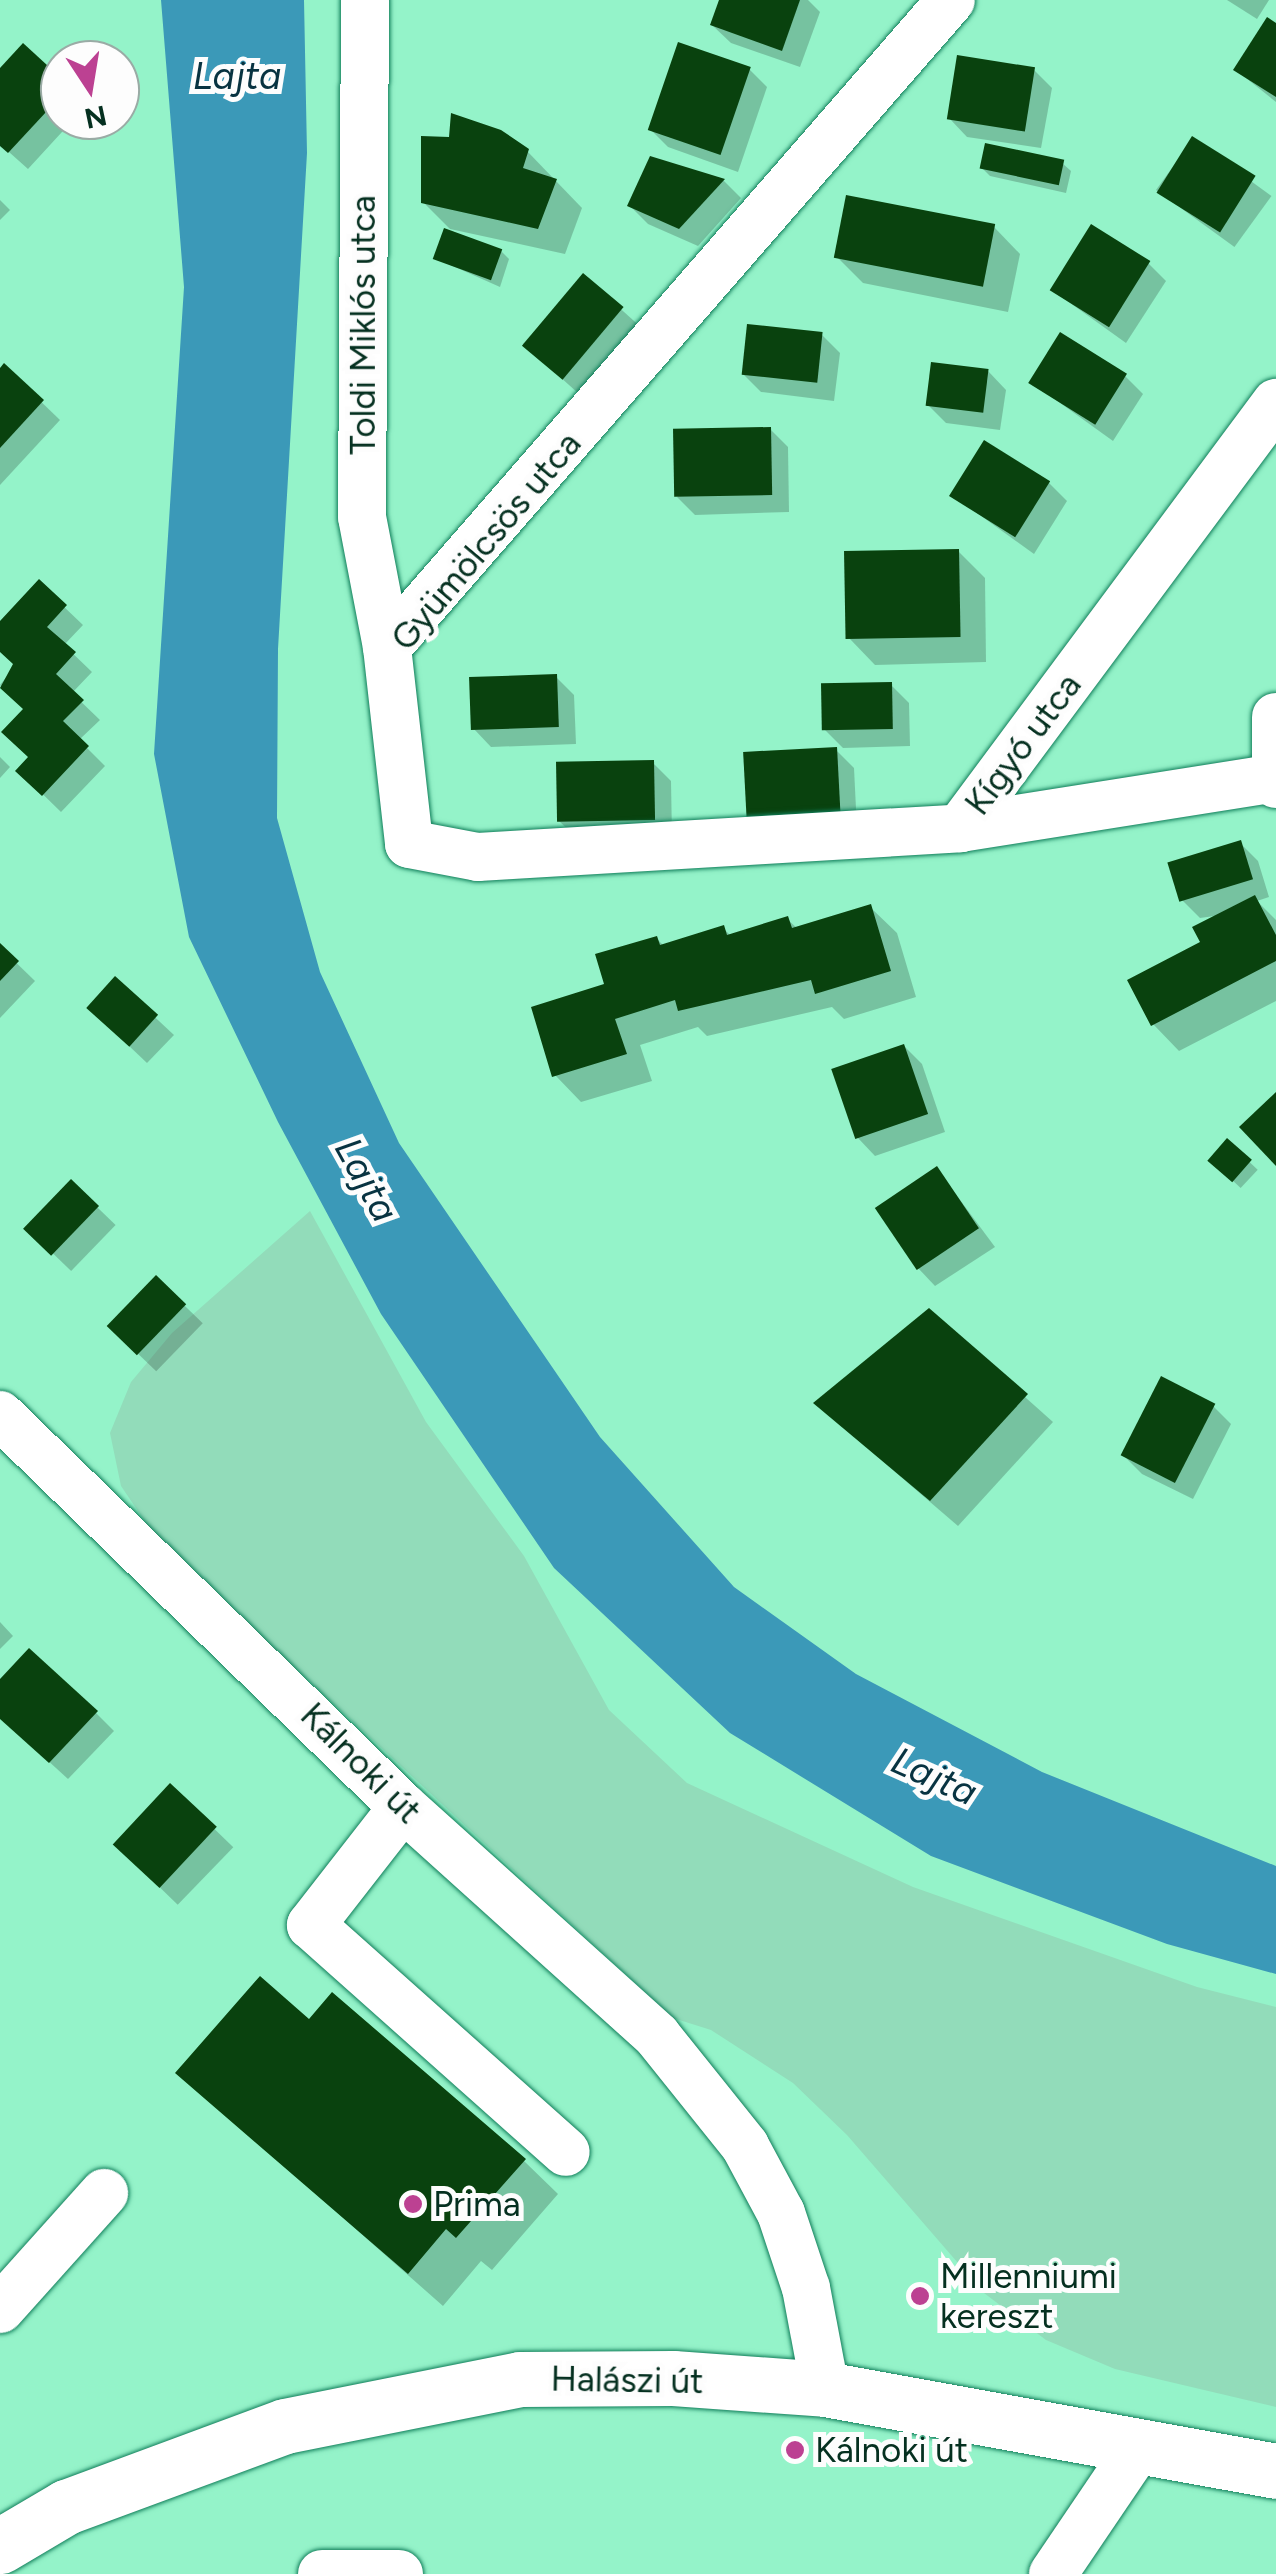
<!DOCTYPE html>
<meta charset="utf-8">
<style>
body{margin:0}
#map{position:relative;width:1276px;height:2574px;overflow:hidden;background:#94f3c9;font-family:Figtree,sans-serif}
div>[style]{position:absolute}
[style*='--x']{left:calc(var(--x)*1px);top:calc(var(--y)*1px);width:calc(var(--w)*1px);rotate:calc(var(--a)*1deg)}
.green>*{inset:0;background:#92dcba}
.water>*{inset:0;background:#3b99b8}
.shadow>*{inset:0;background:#0003;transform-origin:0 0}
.building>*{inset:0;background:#09420e;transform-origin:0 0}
.roads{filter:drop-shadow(0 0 2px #107e5a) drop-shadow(0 0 2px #107e5a)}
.minor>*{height:48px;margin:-24px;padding:0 24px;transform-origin:24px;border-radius:24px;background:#fff}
.major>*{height:55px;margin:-27.5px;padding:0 27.5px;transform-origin:27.5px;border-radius:27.5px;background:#fff}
.dots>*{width:28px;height:28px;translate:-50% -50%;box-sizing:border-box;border:5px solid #fdfdfd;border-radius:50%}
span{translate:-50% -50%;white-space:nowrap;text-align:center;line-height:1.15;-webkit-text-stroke:10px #fdfdfd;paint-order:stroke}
.street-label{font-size:35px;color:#053020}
.poi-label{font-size:35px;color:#053020}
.left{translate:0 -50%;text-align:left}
.water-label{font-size:38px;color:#083341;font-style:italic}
.north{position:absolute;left:40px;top:40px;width:100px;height:100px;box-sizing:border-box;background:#fdfdfd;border:2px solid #9aaba5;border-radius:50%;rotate:168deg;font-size:28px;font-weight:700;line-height:40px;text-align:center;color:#053020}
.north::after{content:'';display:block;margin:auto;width:35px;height:45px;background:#bc4192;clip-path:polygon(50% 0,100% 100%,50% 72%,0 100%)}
</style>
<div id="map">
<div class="green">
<div style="clip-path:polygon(310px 1211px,426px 1422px,524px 1556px,609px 1710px,687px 1783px,913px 1887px,1197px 1987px,1276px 2007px,1276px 2407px,1115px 2369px,1046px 2340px,984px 2293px,847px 2135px,793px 2083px,711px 2030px,673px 2018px,159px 1542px,121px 1486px,110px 1433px,131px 1382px,172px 1333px)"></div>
</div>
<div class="water">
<div style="clip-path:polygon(161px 0,304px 0,307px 153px,278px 649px,277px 818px,320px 972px,399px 1143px,600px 1437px,734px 1587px,856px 1674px,1042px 1772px,1276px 1866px,1276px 1974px,1167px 1944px,931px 1856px,730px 1733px,554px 1568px,381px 1314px,278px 1122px,189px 937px,154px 754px,184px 287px)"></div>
</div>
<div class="shadow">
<div style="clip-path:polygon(721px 0,808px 0,820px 12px,800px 67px,731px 43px,712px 25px)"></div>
<div style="clip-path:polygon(1227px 0,1269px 0,1257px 19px)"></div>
<div style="clip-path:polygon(1276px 25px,1276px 102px,1236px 70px)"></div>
<div style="clip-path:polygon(749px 69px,767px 87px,738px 172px,668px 147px,650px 129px)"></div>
<div style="clip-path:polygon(1034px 70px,1052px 88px,1041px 148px,967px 137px,949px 118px)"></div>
<div style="clip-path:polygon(0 72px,60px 80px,60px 120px,73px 120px,28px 169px,0 144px)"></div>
<div style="left:1193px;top:139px;width:97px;height:63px;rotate:36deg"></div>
<div style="clip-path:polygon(527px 151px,582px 208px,565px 254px,450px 229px,423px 202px)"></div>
<div style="clip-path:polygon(652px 159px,724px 181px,741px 198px,698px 246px,648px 224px,630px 206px)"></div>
<div style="clip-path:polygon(1062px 163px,1071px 171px,1066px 193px,990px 176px,982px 168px)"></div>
<div style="clip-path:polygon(0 200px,10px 210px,0 220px)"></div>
<div style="clip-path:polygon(994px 227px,1020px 254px,1008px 312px,863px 283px,837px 257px)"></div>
<div style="clip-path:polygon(501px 251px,509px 259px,500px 287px,437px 259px)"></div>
<div style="clip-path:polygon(1148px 263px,1166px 281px,1126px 343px,1052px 290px)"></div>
<div style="left:584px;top:276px;width:76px;height:91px;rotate:42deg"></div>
<div style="clip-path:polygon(822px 335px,840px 353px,834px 401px,761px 392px,743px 374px)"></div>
<div style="clip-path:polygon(5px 367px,60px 420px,0 485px,0 372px)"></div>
<div style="clip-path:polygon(988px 371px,1006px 390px,1000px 430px,946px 423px,928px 405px)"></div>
<div style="clip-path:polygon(1125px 376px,1143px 394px,1113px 441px,1031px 382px)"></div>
<div style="clip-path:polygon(770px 429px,788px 447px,789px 512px,695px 515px,677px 497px)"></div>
<div style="clip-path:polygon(1049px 483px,1067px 501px,1034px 554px,952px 495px)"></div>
<div style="clip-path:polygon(958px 551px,985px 578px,986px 662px,875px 665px,849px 638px)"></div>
<div style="clip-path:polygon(39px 583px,83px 625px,64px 645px,92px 672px,72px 693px,100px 720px,79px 740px,105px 766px,61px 812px,19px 771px,31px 758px,26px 710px,0 685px,16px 665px,0 650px,0 625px)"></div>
<div style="clip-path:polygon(556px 677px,574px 695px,576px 744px,491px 747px,473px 728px)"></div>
<div style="clip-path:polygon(891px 685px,909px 703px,910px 746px,843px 748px,825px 730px)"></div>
<div style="clip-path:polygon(836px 750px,854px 768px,857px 829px,764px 834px,746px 816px)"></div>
<div style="clip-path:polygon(0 757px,10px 767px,0 778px)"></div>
<div style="clip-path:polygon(653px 763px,671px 781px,672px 837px,578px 839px,559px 821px)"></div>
<div style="clip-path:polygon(1240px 843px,1258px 861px,1269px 897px,1257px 901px,1276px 920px,1276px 1001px,1179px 1051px,1153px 1024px,1222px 915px,1200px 918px,1182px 900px)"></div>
<div style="clip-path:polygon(870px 907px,897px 933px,916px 997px,844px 1019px,832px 1007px,707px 1036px,698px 1027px,640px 1045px,652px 1081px,581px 1102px,555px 1075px,607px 986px,657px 939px,664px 946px,723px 928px,731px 936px,787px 919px,798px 929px)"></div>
<div style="clip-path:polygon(0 947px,35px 981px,0 1018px)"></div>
<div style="clip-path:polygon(115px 980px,174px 1035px,147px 1063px,107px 1025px)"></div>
<div style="clip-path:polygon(904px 1046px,922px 1064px,945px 1132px,875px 1156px,857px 1137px)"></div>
<div style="left:1227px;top:1141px;width:42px;height:25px;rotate:43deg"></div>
<div style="clip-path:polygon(937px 1169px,995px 1247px,935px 1286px,918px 1268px)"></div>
<div style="left:71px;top:1182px;width:62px;height:64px;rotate:44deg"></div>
<div style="left:156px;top:1278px;width:65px;height:67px;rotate:44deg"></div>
<div style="clip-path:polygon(929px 1311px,1053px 1422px,958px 1526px,816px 1404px)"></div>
<div style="clip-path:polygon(1213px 1406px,1231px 1424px,1193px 1499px,1142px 1474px,1124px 1456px)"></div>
<div style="clip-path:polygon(0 1622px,13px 1636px,0 1649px)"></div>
<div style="clip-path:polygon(0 1683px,96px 1713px,114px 1731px,68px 1779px,0 1717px)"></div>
<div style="left:170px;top:1786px;width:88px;height:80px;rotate:44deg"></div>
<div style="clip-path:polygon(309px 2022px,524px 2161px,558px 2194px,492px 2270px,481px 2261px,443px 2306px,179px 2073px)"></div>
</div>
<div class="building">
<div style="clip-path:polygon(719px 0,800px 0,782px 51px,710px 25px)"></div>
<div style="clip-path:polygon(1267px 17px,1276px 23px,1276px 97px,1233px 70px)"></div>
<div style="left:678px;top:42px;width:77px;height:93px;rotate:19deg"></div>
<div style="clip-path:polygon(23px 43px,60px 77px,60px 97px,8px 153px,0 146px,0 68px)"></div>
<div style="left:957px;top:55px;width:79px;height:65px;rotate:9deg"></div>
<div style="clip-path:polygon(451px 113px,501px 130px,529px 149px,523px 168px,557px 179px,538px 229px,421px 203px,421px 136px,449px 137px)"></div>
<div style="left:1192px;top:136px;width:75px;height:67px;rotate:32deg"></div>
<div style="left:985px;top:143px;width:81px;height:26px;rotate:12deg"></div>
<div style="clip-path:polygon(650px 156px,725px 179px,679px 229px,627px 206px)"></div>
<div style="left:846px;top:195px;width:152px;height:64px;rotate:11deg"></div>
<div style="left:1091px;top:224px;width:70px;height:78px;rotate:32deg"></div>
<div style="left:444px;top:228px;width:62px;height:33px;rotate:20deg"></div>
<div style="left:583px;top:273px;width:53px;height:95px;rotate:40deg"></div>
<div style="left:747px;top:324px;width:76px;height:51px;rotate:6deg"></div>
<div style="left:1060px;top:332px;width:79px;height:60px;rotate:32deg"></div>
<div style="left:931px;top:362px;width:58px;height:44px;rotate:7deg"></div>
<div style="clip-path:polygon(4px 363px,44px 400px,0 448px,0 368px)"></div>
<div style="left:771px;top:427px;width:68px;height:98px;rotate:89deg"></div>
<div style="left:984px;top:440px;width:78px;height:66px;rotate:32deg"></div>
<div style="left:959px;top:549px;width:88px;height:115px;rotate:89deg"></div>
<div style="clip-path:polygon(39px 579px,67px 605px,47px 627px,76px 652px,56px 674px,84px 700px,63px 721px,89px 746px,42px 796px,15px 771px,28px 757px,1px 732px,23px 709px,0 688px,13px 664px,0 652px,0 621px)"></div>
<div style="left:557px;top:674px;width:53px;height:88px;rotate:88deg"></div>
<div style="left:892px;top:682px;width:47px;height:71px;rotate:89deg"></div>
<div style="left:837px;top:747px;width:65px;height:94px;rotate:87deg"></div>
<div style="left:654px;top:760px;width:60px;height:98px;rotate:89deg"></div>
<div style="left:1241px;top:840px;width:41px;height:77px;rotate:73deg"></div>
<div style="clip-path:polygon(1255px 895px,1276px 935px,1276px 961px,1151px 1026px,1127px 980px,1200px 942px,1192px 927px)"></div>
<div style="clip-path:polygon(871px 904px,891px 971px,815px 994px,811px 980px,678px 1011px,675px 1000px,615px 1019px,627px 1054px,552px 1077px,531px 1007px,604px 984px,595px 954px,657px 936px,660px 945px,724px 925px,727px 935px,788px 916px,792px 928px)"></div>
<div style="clip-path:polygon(0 943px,19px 961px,0 981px)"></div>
<div style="left:115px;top:976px;width:58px;height:43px;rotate:42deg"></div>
<div style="left:904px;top:1044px;width:74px;height:77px;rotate:71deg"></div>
<div style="clip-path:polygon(1276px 1092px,1276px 1166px,1239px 1127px)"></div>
<div style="left:1227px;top:1138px;width:33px;height:30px;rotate:41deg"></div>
<div style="left:937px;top:1166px;width:75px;height:75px;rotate:56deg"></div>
<div style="left:71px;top:1179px;width:39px;height:69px;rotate:44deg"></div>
<div style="left:156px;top:1275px;width:42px;height:71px;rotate:44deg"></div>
<div style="clip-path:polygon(929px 1308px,1028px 1394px,930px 1501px,813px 1403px)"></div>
<div style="left:1161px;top:1376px;width:61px;height:89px;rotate:27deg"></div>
<div style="clip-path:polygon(29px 1648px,98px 1711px,49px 1763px,0 1719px,0 1679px)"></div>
<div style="left:170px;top:1783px;width:64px;height:84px;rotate:43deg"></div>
<div style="clip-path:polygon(260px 1976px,309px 2019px,332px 1992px,526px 2159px,456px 2238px,446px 2229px,408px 2274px,175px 2073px)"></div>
</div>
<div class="roads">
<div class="minor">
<div style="--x:365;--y:0;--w:517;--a:90.33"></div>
<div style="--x:362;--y:517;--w:132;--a:79.1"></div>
<div style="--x:387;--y:647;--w:198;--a:83.6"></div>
<div style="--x:409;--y:844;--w:70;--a:10.7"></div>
<div style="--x:478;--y:857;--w:483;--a:-3.4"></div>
<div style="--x:960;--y:828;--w:320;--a:-9"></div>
<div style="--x:387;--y:647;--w:858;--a:-48.92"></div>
<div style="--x:1276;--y:717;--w:67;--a:90"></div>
<div style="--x:960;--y:828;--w:530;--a:-53.37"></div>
<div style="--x:0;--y:1415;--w:562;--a:44.21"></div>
<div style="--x:403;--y:1807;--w:342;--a:42"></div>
<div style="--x:657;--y:2036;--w:141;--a:51.3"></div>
<div style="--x:745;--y:2146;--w:76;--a:61.8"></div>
<div style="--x:781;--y:2213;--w:79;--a:71.6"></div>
<div style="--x:806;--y:2288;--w:103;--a:79.3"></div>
<div style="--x:403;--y:1807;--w:150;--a:127.9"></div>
<div style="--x:311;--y:1925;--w:341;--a:41.7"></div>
<div style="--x:0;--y:2309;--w:156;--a:-48.1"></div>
<div style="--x:322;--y:2574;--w:77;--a:0"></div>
<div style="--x:1053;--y:2574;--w:150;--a:-55.9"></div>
</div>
<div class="major">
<div style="--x:0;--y:2546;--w:77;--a:-30.6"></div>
<div style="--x:66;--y:2507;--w:233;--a:-20.3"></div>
<div style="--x:285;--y:2426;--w:240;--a:-11.3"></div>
<div style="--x:520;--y:2379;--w:153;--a:-0.4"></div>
<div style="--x:673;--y:2378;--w:152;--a:4.1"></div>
<div style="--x:825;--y:2389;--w:458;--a:10.3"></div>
</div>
</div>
<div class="dots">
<div style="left:413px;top:2204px;background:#bc4192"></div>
<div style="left:920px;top:2296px;background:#bc4192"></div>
<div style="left:795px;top:2450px;background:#bc4192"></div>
</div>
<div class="street-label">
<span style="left:363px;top:325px;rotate:-90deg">Toldi Miklós utca</span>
<span style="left:486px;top:541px;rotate:-50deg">Gyümölcsös utca</span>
<span style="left:1023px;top:744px;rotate:-53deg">Kígyó utca</span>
<span style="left:361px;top:1763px;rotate:45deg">Kálnoki út</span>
<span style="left:627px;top:2380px;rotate:1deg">Halászi út</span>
</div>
<div class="poi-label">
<span class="left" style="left:433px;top:2204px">Prima</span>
<span class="left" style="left:940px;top:2296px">Millenniumi<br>kereszt</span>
<span class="left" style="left:815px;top:2450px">Kálnoki út</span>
</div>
<div class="water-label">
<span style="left:237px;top:77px">Lajta</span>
<span style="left:366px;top:1180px;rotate:61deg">Lajta</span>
<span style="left:934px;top:1777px;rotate:24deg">Lajta</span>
</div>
<div class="north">N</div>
</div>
